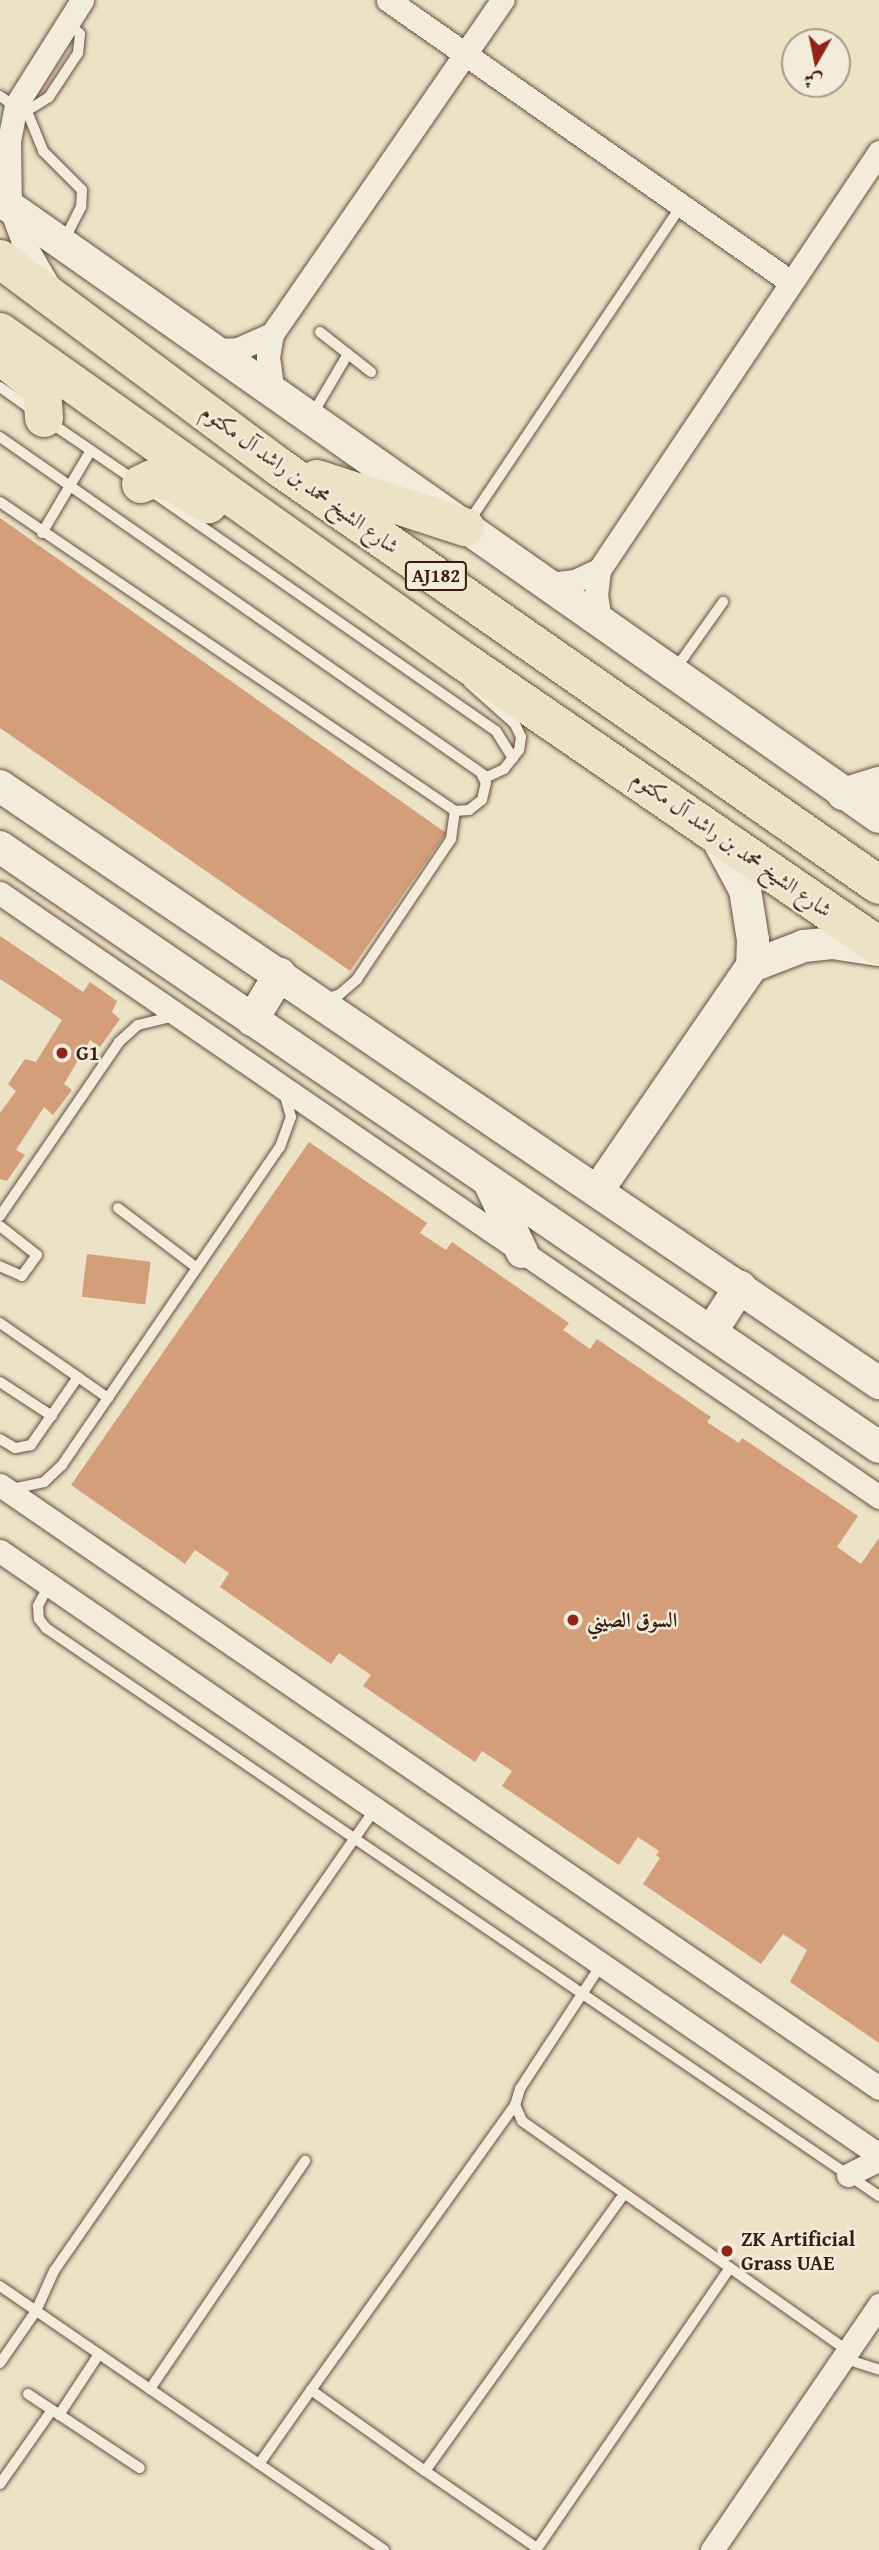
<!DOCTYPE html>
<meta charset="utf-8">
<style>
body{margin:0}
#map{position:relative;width:879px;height:2550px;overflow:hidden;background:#ece2c6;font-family:"Gentium Book Plus",Amiri,serif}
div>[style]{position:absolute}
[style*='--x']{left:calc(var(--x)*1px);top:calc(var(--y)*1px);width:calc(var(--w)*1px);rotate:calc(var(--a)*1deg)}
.building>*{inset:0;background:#d49e7a;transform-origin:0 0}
.roads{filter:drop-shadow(0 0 2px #654e3e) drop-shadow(0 0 2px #654e3e)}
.lane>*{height:10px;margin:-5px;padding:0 5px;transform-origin:5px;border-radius:5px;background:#f3ecda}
.street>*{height:23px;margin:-11.5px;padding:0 11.5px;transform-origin:11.5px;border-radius:11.5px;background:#f3ecda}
.secondary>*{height:32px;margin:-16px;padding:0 16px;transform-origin:16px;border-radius:16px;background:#f3ecda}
.highway>*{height:38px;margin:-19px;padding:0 19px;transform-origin:19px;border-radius:19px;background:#ece2c6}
.dots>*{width:19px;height:19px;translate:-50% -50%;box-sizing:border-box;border:4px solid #f3ecda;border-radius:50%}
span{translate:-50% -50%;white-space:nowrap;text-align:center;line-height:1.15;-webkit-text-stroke:5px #f3ecda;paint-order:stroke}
.shield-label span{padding:2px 5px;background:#f3ecda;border:2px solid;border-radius:5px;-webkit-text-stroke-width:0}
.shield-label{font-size:19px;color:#381c11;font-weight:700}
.street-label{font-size:21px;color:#381c11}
.poi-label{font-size:21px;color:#381c11;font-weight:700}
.left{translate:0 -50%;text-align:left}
.north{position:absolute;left:781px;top:28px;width:70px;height:70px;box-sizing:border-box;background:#f3ecda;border:2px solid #a8998a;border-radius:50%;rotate:189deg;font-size:19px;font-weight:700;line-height:28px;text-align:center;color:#381c11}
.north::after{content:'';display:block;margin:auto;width:24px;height:32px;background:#8f2418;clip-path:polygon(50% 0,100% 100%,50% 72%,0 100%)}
</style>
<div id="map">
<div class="building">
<div style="clip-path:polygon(0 518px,446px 833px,350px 971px,0 728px)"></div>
<div style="clip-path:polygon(0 936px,83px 992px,90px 982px,117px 1001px,112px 1012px,120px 1019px,100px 1047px,90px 1040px,64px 1084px,72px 1090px,53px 1115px,44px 1107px,16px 1150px,25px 1155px,7px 1181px,0 1179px,0 1113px,16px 1091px,8px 1084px,25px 1059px,36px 1062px,62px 1020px,0 979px)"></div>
<div style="clip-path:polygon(309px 1142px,427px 1223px,420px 1233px,446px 1250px,452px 1242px,569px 1323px,563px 1330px,590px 1349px,597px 1339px,711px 1417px,707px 1422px,739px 1443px,742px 1438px,858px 1516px,837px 1547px,861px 1564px,879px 1538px,879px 2043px,790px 1982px,807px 1950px,783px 1934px,761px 1964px,643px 1884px,660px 1858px,656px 1855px,659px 1851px,638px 1837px,619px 1865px,502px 1786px,512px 1771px,482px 1751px,475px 1762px,363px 1686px,371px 1675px,339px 1653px,331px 1664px,220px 1587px,229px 1573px,195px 1550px,185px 1564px,71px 1485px)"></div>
<div style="left:87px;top:1254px;width:64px;height:43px;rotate:7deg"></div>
</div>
<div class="roads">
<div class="lane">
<div style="--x:0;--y:96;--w:35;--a:35"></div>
<div style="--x:29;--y:116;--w:38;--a:68"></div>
<div style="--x:43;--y:151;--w:55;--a:45"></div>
<div style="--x:82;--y:190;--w:17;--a:93"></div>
<div style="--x:81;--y:207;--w:39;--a:117"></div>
<div style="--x:25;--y:112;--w:28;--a:-32"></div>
<div style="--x:49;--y:97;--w:53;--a:-56.6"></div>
<div style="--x:78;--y:53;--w:19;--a:-84"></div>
<div style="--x:80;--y:34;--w:18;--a:-135"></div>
<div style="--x:320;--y:332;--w:65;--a:38.1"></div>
<div style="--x:0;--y:387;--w:43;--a:35.5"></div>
<div style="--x:312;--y:415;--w:71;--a:-59.5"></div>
<div style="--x:48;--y:421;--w:107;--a:34.3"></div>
<div style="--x:0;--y:437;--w:594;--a:34.92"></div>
<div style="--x:487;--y:777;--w:19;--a:-25"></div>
<div style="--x:504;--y:769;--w:24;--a:-52"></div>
<div style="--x:519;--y:750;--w:13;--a:-81"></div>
<div style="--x:521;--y:737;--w:14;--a:-115"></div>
<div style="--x:515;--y:724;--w:62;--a:-138.3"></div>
<div style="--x:152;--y:492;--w:419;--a:34.8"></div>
<div style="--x:496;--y:731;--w:32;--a:58"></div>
<div style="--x:0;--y:502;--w:550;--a:34.18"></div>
<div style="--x:455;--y:811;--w:14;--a:-4"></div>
<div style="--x:469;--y:810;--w:16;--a:-38"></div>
<div style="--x:482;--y:800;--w:17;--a:-77"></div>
<div style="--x:486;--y:783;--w:9;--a:-117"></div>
<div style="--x:468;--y:523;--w:383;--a:-56.1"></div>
<div style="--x:42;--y:533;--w:96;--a:-59.4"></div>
<div style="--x:674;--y:671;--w:85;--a:-54.6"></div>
<div style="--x:323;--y:1000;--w:18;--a:-19"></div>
<div style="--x:340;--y:994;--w:23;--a:-41"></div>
<div style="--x:357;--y:979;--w:169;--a:-56.1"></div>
<div style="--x:451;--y:839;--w:28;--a:-82"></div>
<div style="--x:118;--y:1208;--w:99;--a:37.2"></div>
<div style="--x:0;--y:1216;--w:211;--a:-55.6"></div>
<div style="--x:119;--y:1042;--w:25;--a:-42"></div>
<div style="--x:138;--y:1025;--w:37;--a:-14"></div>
<div style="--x:0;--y:1226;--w:47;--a:38.1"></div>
<div style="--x:37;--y:1255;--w:26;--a:126"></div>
<div style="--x:22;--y:1276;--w:24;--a:-156"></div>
<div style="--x:0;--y:1323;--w:95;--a:34.7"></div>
<div style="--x:78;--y:1377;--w:83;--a:124.7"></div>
<div style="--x:31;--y:1445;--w:16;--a:169"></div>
<div style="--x:15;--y:1448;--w:17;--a:-149"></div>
<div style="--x:78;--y:1377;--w:37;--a:35"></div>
<div style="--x:0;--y:1382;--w:62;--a:33.2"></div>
<div style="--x:12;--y:1489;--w:33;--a:-12"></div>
<div style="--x:44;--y:1482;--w:25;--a:-43"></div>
<div style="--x:62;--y:1465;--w:386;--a:-55.6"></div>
<div style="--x:280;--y:1147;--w:32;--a:-70"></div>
<div style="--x:291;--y:1117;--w:25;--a:-106"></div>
<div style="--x:49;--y:1585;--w:24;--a:118"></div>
<div style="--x:38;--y:1606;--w:13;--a:86"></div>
<div style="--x:39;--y:1619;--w:11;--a:52"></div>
<div style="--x:46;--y:1628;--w:1008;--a:34.29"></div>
<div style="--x:601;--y:1965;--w:148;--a:123.2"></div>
<div style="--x:520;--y:2089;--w:17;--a:107"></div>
<div style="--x:515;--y:2105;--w:17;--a:66"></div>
<div style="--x:522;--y:2121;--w:399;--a:35.2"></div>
<div style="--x:0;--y:2286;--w:466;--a:34.5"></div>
<div style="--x:843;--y:2358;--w:38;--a:18"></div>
<div style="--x:0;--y:2363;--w:63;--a:-55.3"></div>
<div style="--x:36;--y:2311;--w:44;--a:-65.8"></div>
<div style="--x:54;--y:2271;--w:563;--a:-55.21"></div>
<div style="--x:150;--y:2389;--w:276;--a:-55.8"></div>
<div style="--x:311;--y:2390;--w:350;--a:-54.4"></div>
<div style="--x:28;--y:2394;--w:134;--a:33.5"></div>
<div style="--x:59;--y:2415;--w:73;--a:-56.7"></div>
<div style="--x:259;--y:2464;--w:90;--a:-54.9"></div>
<div style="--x:311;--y:2390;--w:140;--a:35.4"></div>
<div style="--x:0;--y:2484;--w:90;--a:-54.9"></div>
<div style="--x:537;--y:2548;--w:136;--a:-145.5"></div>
<div style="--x:425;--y:2471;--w:341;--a:-54.3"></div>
<div style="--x:536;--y:2550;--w:342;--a:-55.5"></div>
</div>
<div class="street">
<div style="--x:388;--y:0;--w:490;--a:35"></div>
<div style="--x:47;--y:283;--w:48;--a:-120.3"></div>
<div style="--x:23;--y:242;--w:37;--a:-110"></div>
<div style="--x:10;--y:207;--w:66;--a:-90.9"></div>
<div style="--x:9;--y:141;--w:37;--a:-79"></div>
<div style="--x:16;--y:105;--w:124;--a:-57.8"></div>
<div style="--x:272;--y:334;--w:23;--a:100"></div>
<div style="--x:268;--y:357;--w:35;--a:82"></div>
<div style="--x:213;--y:350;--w:25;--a:-2"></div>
<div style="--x:238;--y:349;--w:37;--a:-24"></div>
<div style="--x:272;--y:334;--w:406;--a:-55.4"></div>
<div style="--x:549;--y:584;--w:26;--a:-7"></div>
<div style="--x:575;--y:581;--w:26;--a:-25"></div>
<div style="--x:600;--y:620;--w:25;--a:-99"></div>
<div style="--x:596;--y:595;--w:25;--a:-83"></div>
<div style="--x:599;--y:570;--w:503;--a:-56.18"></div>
<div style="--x:0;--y:893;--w:1067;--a:34.49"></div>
<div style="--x:0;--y:1485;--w:1066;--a:34.45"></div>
<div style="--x:0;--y:1551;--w:1067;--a:34.49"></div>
<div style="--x:848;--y:2175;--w:35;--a:-27"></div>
<div style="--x:712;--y:2550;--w:297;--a:-55.7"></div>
</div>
<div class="secondary">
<div style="--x:0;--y:200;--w:1074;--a:35.07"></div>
<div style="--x:0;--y:786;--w:1063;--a:34.18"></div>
<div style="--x:843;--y:794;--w:38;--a:-17"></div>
<div style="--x:716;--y:836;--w:61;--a:61.8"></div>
<div style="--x:745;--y:890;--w:51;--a:80.9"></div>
<div style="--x:753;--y:940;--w:26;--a:92"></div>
<div style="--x:0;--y:847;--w:1064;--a:34.32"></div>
<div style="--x:252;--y:1020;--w:54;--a:-58.7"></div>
<div style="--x:490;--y:1184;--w:75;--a:64.8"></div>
<div style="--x:598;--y:1190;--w:272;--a:-55.5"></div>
<div style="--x:752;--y:966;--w:56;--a:-21"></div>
<div style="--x:804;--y:946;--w:28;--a:-6"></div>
<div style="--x:832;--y:943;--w:48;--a:8.5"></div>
<div style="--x:711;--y:1332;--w:54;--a:-57.2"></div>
</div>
<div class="highway">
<div style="--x:0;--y:259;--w:348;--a:36.7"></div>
<div style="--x:279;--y:467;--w:731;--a:34.86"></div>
<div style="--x:0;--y:332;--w:563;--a:35.38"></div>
<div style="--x:459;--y:658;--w:509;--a:34.44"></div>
<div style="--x:7;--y:361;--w:45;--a:38.7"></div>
<div style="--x:42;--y:389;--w:29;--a:86"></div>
<div style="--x:317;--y:479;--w:156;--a:18"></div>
<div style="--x:141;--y:484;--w:12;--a:-24"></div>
<div style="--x:152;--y:479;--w:19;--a:6"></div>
<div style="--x:171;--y:481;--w:44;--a:31.9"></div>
</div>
</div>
<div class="dots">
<div style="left:62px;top:1053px;background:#8f2418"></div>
<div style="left:573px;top:1620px;background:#8f2418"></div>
<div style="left:727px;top:2251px;background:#8f2418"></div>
</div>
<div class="shield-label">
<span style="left:436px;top:576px">AJ182</span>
</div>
<div class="street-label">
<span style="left:300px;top:479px;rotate:36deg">شارع الشيخ محمد بن راشد آل مكتوم</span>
<span style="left:732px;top:844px;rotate:35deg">شارع الشيخ محمد بن راشد آل مكتوم</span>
</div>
<div class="poi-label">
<span class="left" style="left:76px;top:1053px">G1</span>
<span class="left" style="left:587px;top:1620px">السوق الصيني</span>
<span class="left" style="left:741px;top:2251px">ZK Artificial<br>Grass UAE</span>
</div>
<div class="north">ش</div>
</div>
